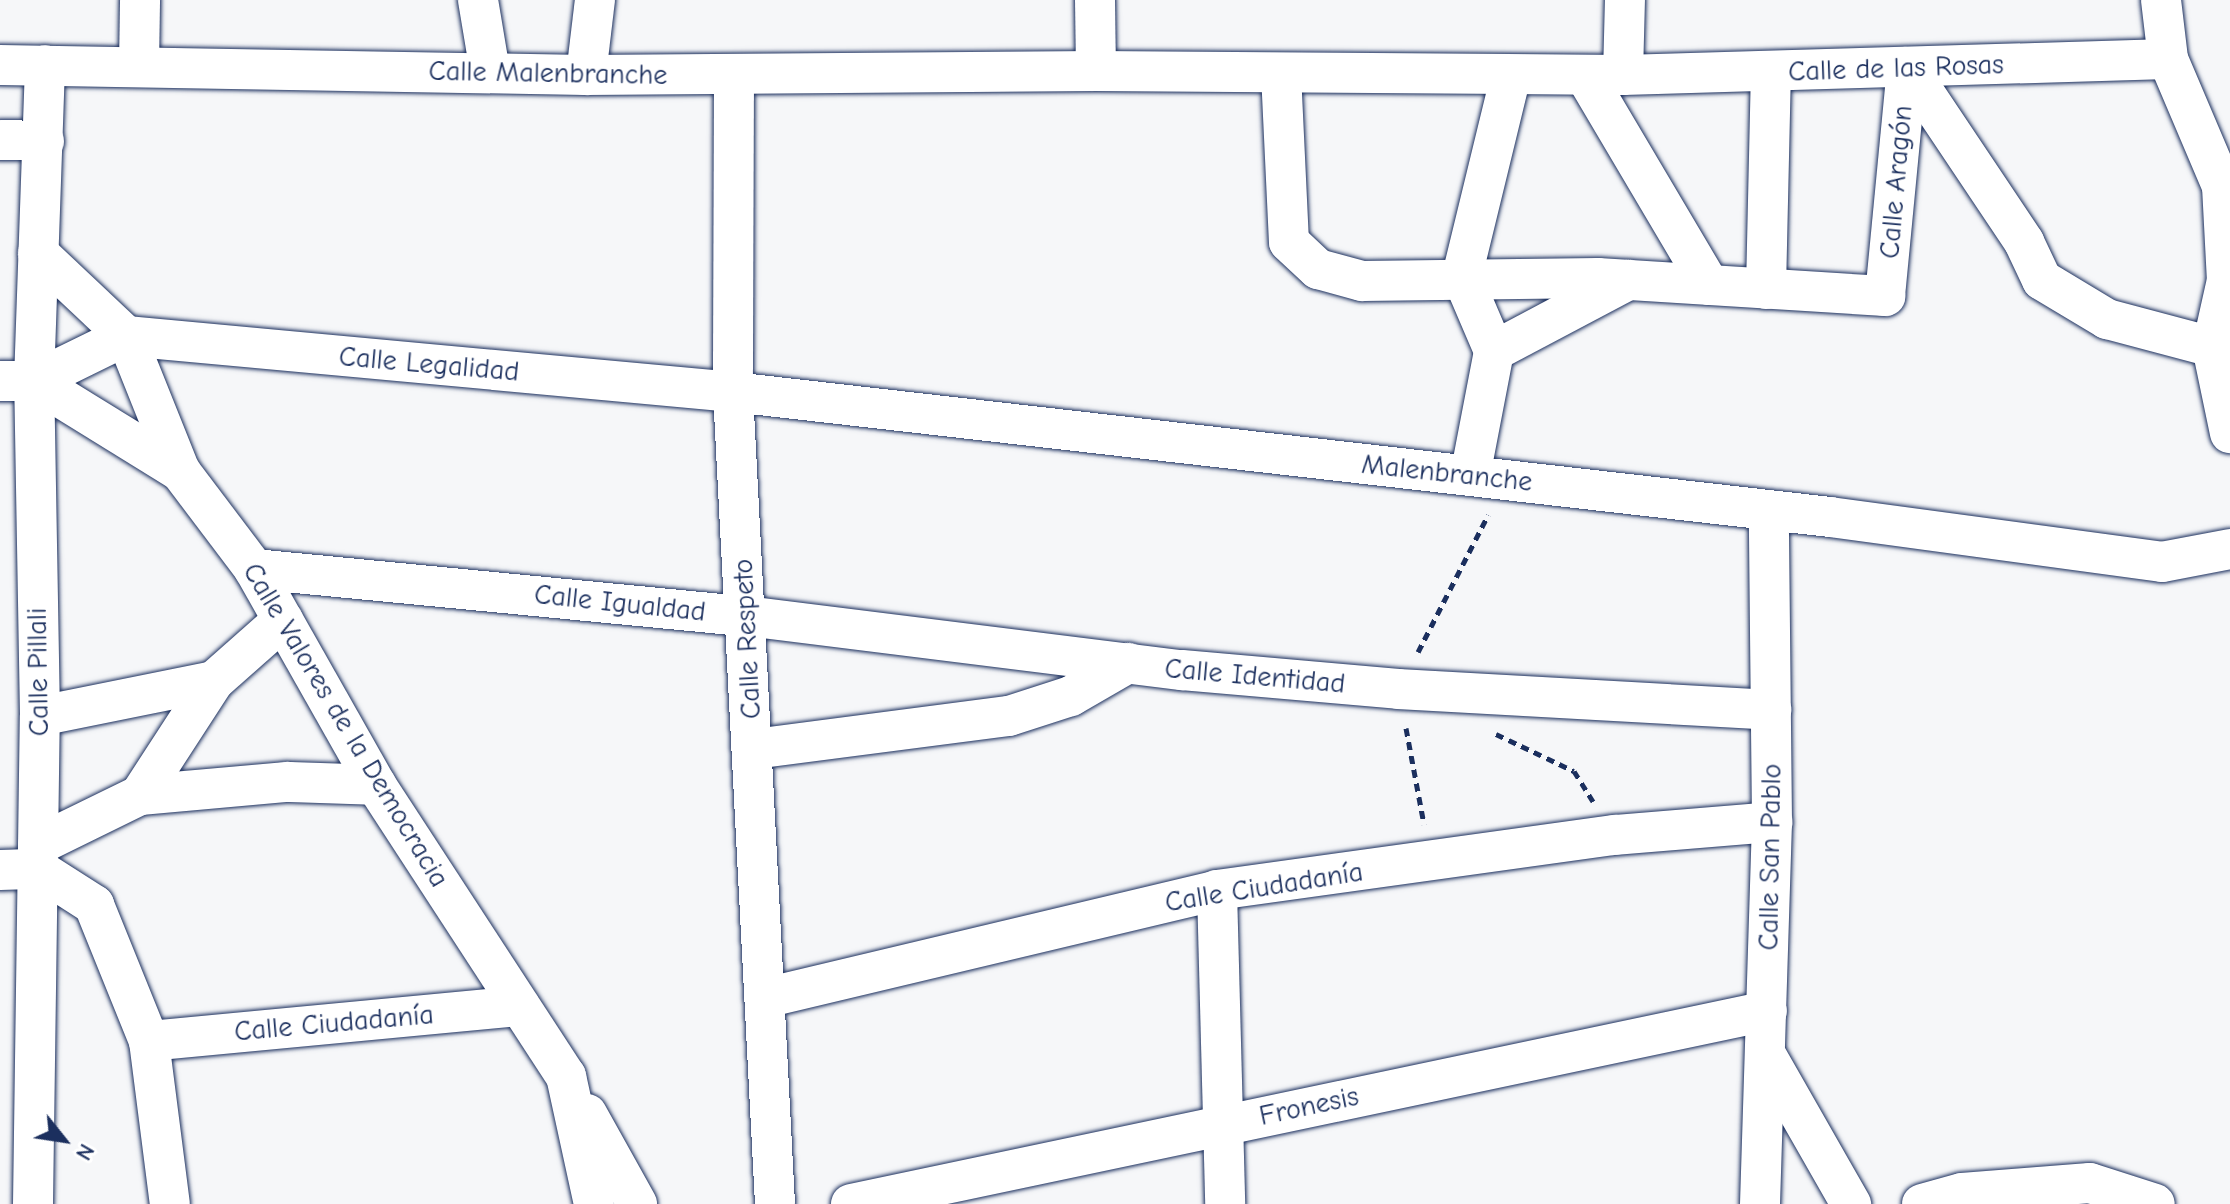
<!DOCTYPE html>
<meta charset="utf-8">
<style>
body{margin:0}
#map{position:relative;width:2230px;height:1204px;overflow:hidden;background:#f6f7f9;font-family:"Comic Neue",sans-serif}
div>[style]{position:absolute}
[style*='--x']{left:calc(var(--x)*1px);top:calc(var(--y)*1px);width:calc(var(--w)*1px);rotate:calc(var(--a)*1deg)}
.path>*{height:5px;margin-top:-2.5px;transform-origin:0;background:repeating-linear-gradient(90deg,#1b2f5e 0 8px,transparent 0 14px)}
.roads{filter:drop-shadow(0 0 2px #1b2f5e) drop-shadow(0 0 2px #1b2f5e)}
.minor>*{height:40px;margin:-20px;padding:0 20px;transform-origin:20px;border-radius:20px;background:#fff}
span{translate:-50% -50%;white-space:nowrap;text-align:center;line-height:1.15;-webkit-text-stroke:6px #fff;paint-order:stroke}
.street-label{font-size:28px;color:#1b2f5e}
.north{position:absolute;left:24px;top:1100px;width:80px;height:80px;-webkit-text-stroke:6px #fff;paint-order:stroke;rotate:120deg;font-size:22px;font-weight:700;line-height:32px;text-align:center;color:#1b2f5e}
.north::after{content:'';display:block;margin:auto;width:28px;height:36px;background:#1b2f5e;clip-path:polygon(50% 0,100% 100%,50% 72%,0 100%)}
</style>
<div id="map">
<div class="path">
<div style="--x:1418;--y:652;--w:154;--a:-62.9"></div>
<div style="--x:1406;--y:728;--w:98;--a:79.4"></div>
<div style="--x:1496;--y:734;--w:86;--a:25.4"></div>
<div style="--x:1574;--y:771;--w:36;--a:58"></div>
</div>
<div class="roads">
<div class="minor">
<div style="--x:478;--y:0;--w:73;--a:80.5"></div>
<div style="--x:1095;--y:0;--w:71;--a:89.2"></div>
<div style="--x:2161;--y:0;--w:59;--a:83.2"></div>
<div style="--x:2168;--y:59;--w:138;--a:67"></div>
<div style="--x:2222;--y:186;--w:94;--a:87"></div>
<div style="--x:2227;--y:280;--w:69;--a:102.6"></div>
<div style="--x:2212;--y:347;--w:88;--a:78.2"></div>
<div style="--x:0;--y:65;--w:586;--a:0.98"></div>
<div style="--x:586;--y:75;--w:510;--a:-0.45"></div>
<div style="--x:1096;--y:71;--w:527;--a:0.43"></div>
<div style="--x:1623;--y:75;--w:545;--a:-1.68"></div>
<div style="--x:139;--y:66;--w:66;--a:-89.1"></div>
<div style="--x:1907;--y:67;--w:211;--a:56.2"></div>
<div style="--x:2024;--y:242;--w:42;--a:64.7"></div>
<div style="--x:2042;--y:280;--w:76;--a:31"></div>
<div style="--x:2107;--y:319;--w:109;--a:14.9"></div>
<div style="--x:1281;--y:73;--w:169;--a:87.3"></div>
<div style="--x:1289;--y:242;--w:40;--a:43"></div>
<div style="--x:1318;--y:269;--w:46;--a:15.3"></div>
<div style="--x:1362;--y:281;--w:236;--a:-0.7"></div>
<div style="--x:1598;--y:278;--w:288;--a:3.6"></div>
<div style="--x:1885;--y:296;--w:230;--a:-84.5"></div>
<div style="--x:734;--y:74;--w:318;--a:90.2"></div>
<div style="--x:733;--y:392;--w:813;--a:87.04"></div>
<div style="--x:586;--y:75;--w:76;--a:-83.2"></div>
<div style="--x:1585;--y:75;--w:244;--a:59.4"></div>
<div style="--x:1623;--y:75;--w:75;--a:-88.5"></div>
<div style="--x:0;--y:140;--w:44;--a:1.3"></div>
<div style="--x:38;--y:253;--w:121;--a:43.3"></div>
<div style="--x:126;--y:336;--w:145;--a:68.2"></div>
<div style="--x:180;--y:471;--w:123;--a:52.9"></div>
<div style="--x:254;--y:569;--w:248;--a:60.5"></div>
<div style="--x:376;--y:785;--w:348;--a:56.9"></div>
<div style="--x:566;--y:1076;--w:131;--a:77.7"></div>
<div style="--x:1766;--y:289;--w:216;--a:-88.7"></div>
<div style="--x:126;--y:336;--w:610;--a:5.27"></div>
<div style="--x:733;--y:392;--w:1104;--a:6.5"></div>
<div style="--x:1830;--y:517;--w:335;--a:7.7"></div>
<div style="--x:2162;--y:562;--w:69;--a:-10.8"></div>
<div style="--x:1494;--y:351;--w:152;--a:-27.9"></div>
<div style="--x:0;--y:381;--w:34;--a:0"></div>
<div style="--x:34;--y:381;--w:102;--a:-26.1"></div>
<div style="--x:34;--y:381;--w:172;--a:31.7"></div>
<div style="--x:1470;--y:476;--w:127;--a:-79.1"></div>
<div style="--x:1494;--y:351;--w:82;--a:-113.1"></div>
<div style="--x:1462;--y:276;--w:207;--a:-76.3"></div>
<div style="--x:254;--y:569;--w:494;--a:5.5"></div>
<div style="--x:746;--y:616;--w:439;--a:7.1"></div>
<div style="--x:1182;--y:670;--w:217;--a:5"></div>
<div style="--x:1398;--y:689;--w:374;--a:3.2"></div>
<div style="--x:40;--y:716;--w:177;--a:-11.4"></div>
<div style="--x:754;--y:749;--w:257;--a:-7.4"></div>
<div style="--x:1009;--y:716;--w:65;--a:-17.9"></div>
<div style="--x:1071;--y:696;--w:66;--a:-30.1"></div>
<div style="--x:140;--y:795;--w:136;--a:-57"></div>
<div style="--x:214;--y:681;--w:92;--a:-41.5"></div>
<div style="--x:38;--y:845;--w:114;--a:-26.1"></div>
<div style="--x:140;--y:795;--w:148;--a:-5.1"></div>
<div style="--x:287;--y:782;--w:89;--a:1.9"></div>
<div style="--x:0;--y:870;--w:38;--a:-2"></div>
<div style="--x:38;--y:869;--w:67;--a:32.7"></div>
<div style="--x:94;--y:905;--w:147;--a:68"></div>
<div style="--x:149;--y:1041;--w:164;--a:82.7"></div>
<div style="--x:1217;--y:890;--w:314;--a:88.5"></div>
<div style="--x:765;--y:998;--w:465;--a:-13.4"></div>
<div style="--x:1217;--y:890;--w:402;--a:-7.9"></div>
<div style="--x:1615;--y:835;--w:158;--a:-4.7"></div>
<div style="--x:149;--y:1041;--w:372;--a:-5.4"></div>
<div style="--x:1766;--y:1055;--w:172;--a:60.3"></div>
<div style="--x:587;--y:1114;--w:103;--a:60.9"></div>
<div style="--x:33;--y:1204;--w:488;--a:-89.2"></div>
<div style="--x:40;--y:716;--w:335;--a:-91"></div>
<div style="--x:34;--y:381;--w:316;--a:-88"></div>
<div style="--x:851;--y:1204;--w:936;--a:-11.9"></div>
<div style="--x:1760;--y:1204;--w:382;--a:-88.2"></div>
<div style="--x:1772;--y:822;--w:312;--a:-90.6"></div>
<div style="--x:1922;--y:1204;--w:41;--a:-15.4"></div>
<div style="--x:1962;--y:1193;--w:128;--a:-4.5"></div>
<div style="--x:2090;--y:1183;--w:68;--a:17.9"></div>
</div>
</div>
<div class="street-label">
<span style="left:1896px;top:68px;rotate:-2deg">Calle de las Rosas</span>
<span style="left:548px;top:73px;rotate:1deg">Calle Malenbranche</span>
<span style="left:1896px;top:182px;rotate:-85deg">Calle Aragón</span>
<span style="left:429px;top:364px;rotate:5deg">Calle Legalidad</span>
<span style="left:1447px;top:473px;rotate:6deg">Malenbranche</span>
<span style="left:620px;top:603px;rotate:6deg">Calle Igualdad</span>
<span style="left:747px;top:639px;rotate:-93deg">Calle Respeto</span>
<span style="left:38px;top:672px;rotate:-91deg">Calle Pillali</span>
<span style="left:1255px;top:676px;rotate:5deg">Calle Identidad</span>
<span style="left:346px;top:725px;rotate:59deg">Calle Valores de la Democracia</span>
<span style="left:1770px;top:857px;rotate:-89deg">Calle San Pablo</span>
<span style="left:1264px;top:887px;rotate:-9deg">Calle Ciudadanía</span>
<span style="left:334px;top:1023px;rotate:-5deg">Calle Ciudadanía</span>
<span style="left:1309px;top:1106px;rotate:-12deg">Fronesis</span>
</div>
<div class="north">N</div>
</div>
